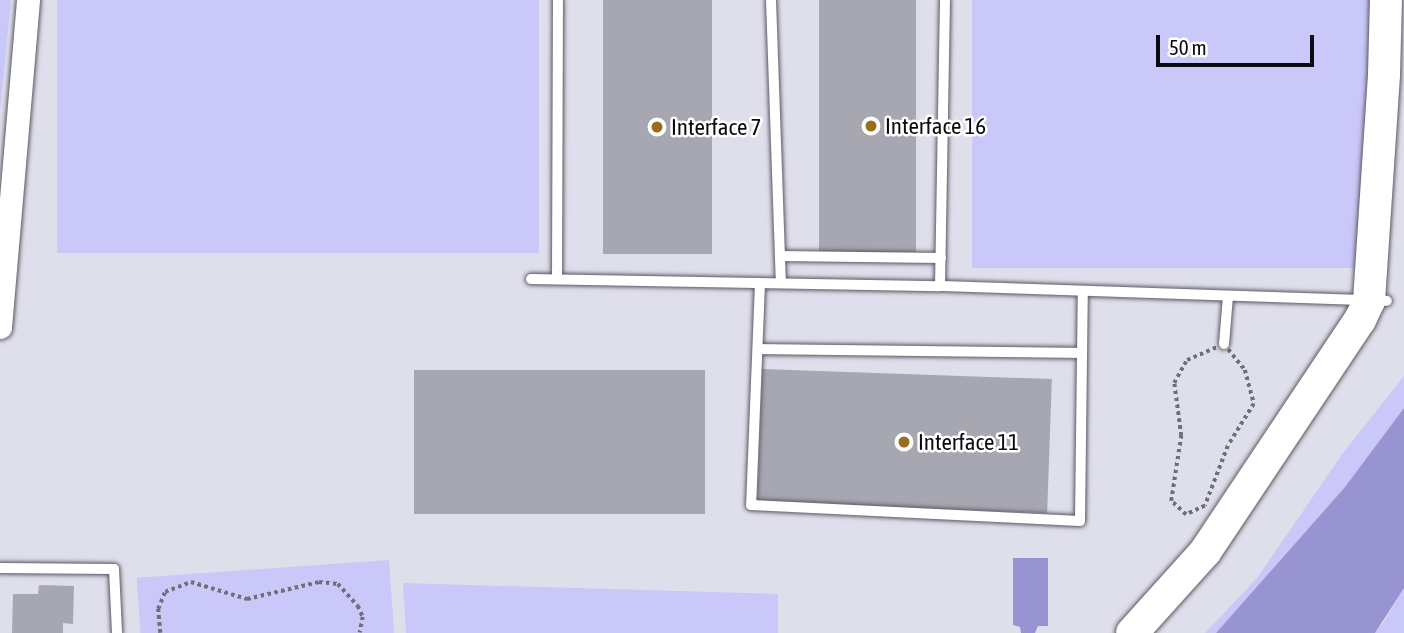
<!DOCTYPE html>
<style>
body{margin:0}
#map{position:relative;width:1404px;height:633px;overflow:hidden;background:#dfdfec;font-family:"Asap Condensed",sans-serif}
div>[style]{position:absolute}
[style*='--x']{left:calc(var(--x)*1px);top:calc(var(--y)*1px);width:calc(var(--w)*1px);rotate:calc(var(--a)*1deg)}
.green>*{inset:0;background:#cac7f9;transform-origin:0 0}
.water>*{inset:0;background:#9894d2}
.building>*{inset:0;background:#a7a7b2;transform-origin:0 0}
.path>*{height:3.5px;margin-top:-1.75px;transform-origin:0;background:repeating-linear-gradient(90deg,#6f6f77 0 3.5px,transparent 0 7px)}
.roads{filter:drop-shadow(0 0 2px #5a5964) drop-shadow(0 0 2px #5a5964)}
.lane>*{height:10px;margin:-5px;padding:0 5px;transform-origin:5px;border-radius:5px;background:#fff}
.street>*{height:23px;margin:-11.5px;padding:0 11.5px;transform-origin:11.5px;border-radius:11.5px;background:#fff}
.secondary>*{height:32px;margin:-16px;padding:0 16px;transform-origin:16px;border-radius:16px;background:#fff}
.dots>*{width:19px;height:19px;translate:-50% -50%;box-sizing:border-box;border:4px solid #fff;border-radius:50%}
span{translate:-50% -50%;white-space:nowrap;text-align:center;line-height:1.15;-webkit-text-stroke:5px #fff;paint-order:stroke}
.poi-label{font-size:23px;color:#0b0b0f}
.left{translate:0 -50%;text-align:left}
.scale{position:absolute;left:1156px;top:35px;width:158px;height:32px;box-sizing:border-box;border:4px solid #0b0b0f;border-top:0;padding-left:9px;font-size:21px;line-height:24px;white-space:nowrap;color:#0b0b0f;-webkit-text-stroke:5px #fff;paint-order:stroke}
</style>
<div id="map">
<div class="green">
<div style="clip-path:polygon(0 0,11px 0,0 111px)"></div>
<div style="left:57px;top:0;width:482px;height:253px"></div>
<div style="left:972px;top:0;width:408px;height:268px"></div>
<div style="clip-path:polygon(1404px 376px,1404px 408px,1345px 487px,1216px 633px,1205px 633px,1257px 578px,1343px 453px)"></div>
<div style="left:389px;top:560px;width:73px;height:253px;rotate:86deg"></div>
<div style="clip-path:polygon(403px 583px,778px 594px,778px 633px,406px 633px)"></div>
<div style="clip-path:polygon(1404px 588px,1404px 633px,1375px 633px,1383px 623px)"></div>
</div>
<div class="water">
<div style="clip-path:polygon(1404px 408px,1404px 588px,1375px 633px,1216px 633px,1345px 487px)"></div>
<div style="clip-path:polygon(1013px 558px,1048px 558px,1048px 626px,1038px 626px,1035px 633px,1021px 633px,1020px 627px,1013px 625px)"></div>
</div>
<div class="building">
<div style="left:603px;top:0;width:109px;height:254px"></div>
<div style="left:819px;top:0;width:97px;height:252px"></div>
<div style="left:762px;top:369px;width:290px;height:134px;rotate:2deg"></div>
<div style="left:414px;top:370px;width:291px;height:144px"></div>
<div style="clip-path:polygon(39px 585px,74px 586px,73px 624px,63px 623px,63px 633px,12px 633px,13px 594px,38px 594px)"></div>
</div>
<div class="path">
<div style="--x:1224;--y:344;--w:33;--a:51"></div>
<div style="--x:1245;--y:370;--w:35;--a:75"></div>
<div style="--x:1254;--y:404;--w:49;--a:121.8"></div>
<div style="--x:1228;--y:446;--w:64;--a:111"></div>
<div style="--x:1205;--y:506;--w:21;--a:155"></div>
<div style="--x:1186;--y:515;--w:21;--a:-137"></div>
<div style="--x:1171;--y:501;--w:66;--a:-81.3"></div>
<div style="--x:1181;--y:436;--w:53;--a:-97.5"></div>
<div style="--x:1174;--y:383;--w:26;--a:-61"></div>
<div style="--x:1187;--y:360;--w:40;--a:-23.4"></div>
<div style="--x:160;--y:633;--w:24;--a:-95"></div>
<div style="--x:158;--y:609;--w:18;--a:-68"></div>
<div style="--x:165;--y:592;--w:28;--a:-21"></div>
<div style="--x:191;--y:582;--w:59;--a:16.9"></div>
<div style="--x:247;--y:599;--w:74;--a:-13.3"></div>
<div style="--x:319;--y:582;--w:19;--a:6"></div>
<div style="--x:338;--y:584;--w:30;--a:48"></div>
<div style="--x:358;--y:606;--w:12;--a:66"></div>
<div style="--x:363;--y:617;--w:16;--a:101"></div>
</div>
<div class="roads">
<div class="lane">
<div style="--x:771;--y:0;--w:283;--a:88"></div>
<div style="--x:780;--y:256;--w:161;--a:0.7"></div>
<div style="--x:531;--y:279;--w:409;--a:1"></div>
<div style="--x:940;--y:286;--w:447;--a:1.9"></div>
<div style="--x:557;--y:279;--w:279;--a:-89.8"></div>
<div style="--x:760;--y:283;--w:222;--a:92.3"></div>
<div style="--x:751;--y:505;--w:329;--a:2.8"></div>
<div style="--x:1080;--y:521;--w:230;--a:-89.3"></div>
<div style="--x:940;--y:286;--w:286;--a:-89"></div>
<div style="--x:1224;--y:344;--w:48;--a:-85.2"></div>
<div style="--x:758;--y:349;--w:324;--a:0.7"></div>
<div style="--x:0;--y:568;--w:114;--a:0.5"></div>
<div style="--x:114;--y:569;--w:64;--a:87.3"></div>
</div>
<div class="street">
<div style="--x:0;--y:327;--w:328;--a:-85.1"></div>
</div>
<div class="secondary">
<div style="--x:1132;--y:633;--w:109;--a:-48"></div>
<div style="--x:1205;--y:552;--w:279;--a:-56.3"></div>
<div style="--x:1360;--y:320;--w:21;--a:-65"></div>
<div style="--x:1369;--y:301;--w:227;--a:-86.2"></div>
<div style="--x:1384;--y:74;--w:74;--a:-88.5"></div>
</div>
</div>
<div class="dots">
<div style="left:871px;top:126px;background:#9a6d1d"></div>
<div style="left:657px;top:127px;background:#9a6d1d"></div>
<div style="left:904px;top:442px;background:#9a6d1d"></div>
</div>
<div class="poi-label">
<span class="left" style="left:885px;top:126px">Interface 16</span>
<span class="left" style="left:671px;top:127px">Interface 7</span>
<span class="left" style="left:918px;top:442px">Interface 11</span>
</div>
<div class="scale">50 m</div>
</div>
